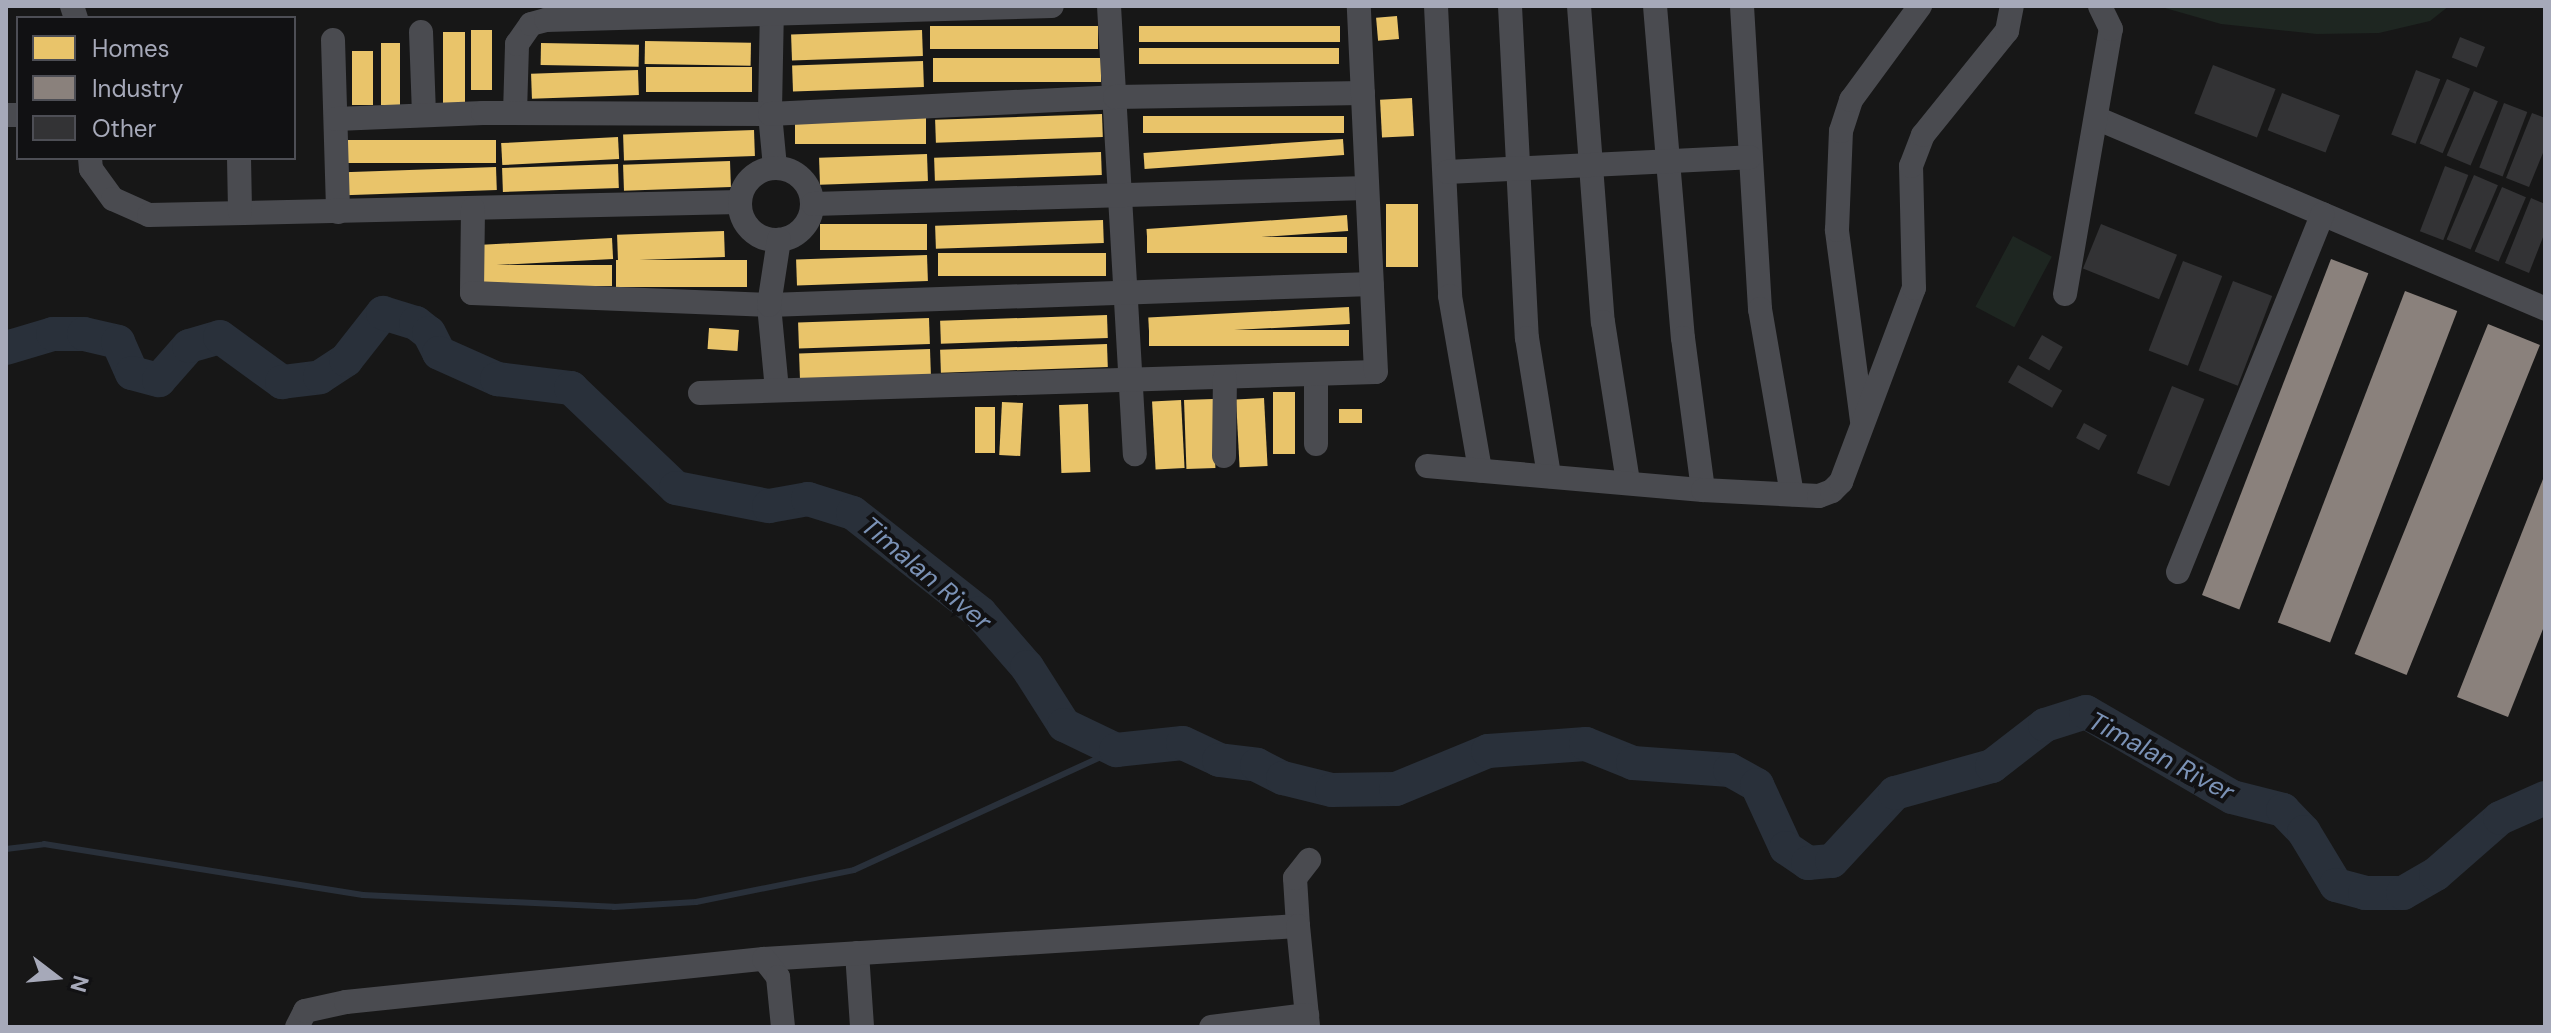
<!DOCTYPE html>
<style>
body{margin:0}
#map{position:relative;width:2551px;height:1033px;overflow:hidden;background:#171717;font-family:"DM Sans",sans-serif}
div>[style]{position:absolute}
[style*='--x']{left:calc(var(--x)*1px);top:calc(var(--y)*1px);width:calc(var(--w)*1px);rotate:calc(var(--a)*1deg)}
.green>*{inset:0;background:#1e2621;transform-origin:0 0}
.homes>*{inset:0;background:#e9c46a;transform-origin:0 0}
.industry>*{inset:0;background:#8a817c;transform-origin:0 0}
.stream>*{height:6px;margin:-3px;padding:0 3px;transform-origin:3px;border-radius:3px;background:#29303a}
.river>*{height:34px;margin:-17px;padding:0 17px;transform-origin:17px;border-radius:17px;background:#29303a}
.building>*{inset:0;background:#333335;transform-origin:0 0}
.minor>*{height:24px;margin:-12px;padding:0 12px;transform-origin:12px;border-radius:12px;background:#4a4b50}
.minor>.ring{margin:-12px;padding:0;box-sizing:content-box;background:none;border:24px solid #4a4b50;border-radius:50%}
span{translate:-50% -50%;white-space:nowrap;text-align:center;line-height:1.15;-webkit-text-stroke:8px #111113;paint-order:stroke}
.water-label{font-size:26px;color:#7b92b6;font-style:italic}
.frame{position:absolute;inset:0;border:8px solid #a6a9b9;pointer-events:none}
.legend{position:absolute;left:16px;top:16px;width:280px;height:144px;box-sizing:border-box;background:#111113;border:2px solid #4d4e55;margin:0;padding:10px 14px;list-style:none;font-size:24px;color:#a6a9b9}
.legend li{display:flex;align-items:center;gap:16px;height:40px}
.legend b{width:40px;border:2px solid #4d4e55}
.north{position:absolute;left:16px;top:937px;width:80px;height:80px;-webkit-text-stroke:6px #111113;paint-order:stroke;rotate:106deg;font-size:22px;font-weight:700;line-height:32px;text-align:center;color:#a6a9b9}
.north::after{content:'';display:block;margin:auto;width:28px;height:36px;background:#a6a9b9;clip-path:polygon(50% 0,100% 100%,50% 72%,0 100%)}
</style>
<div id="map">
<div class="green">
<div style="clip-path:polygon(2158px 6px,2449px 6px,2430px 21px,2379px 33px,2317px 34px,2221px 24px)"></div>
<div style="left:2013px;top:236px;width:44px;height:80px;rotate:28deg"></div>
</div>
<div class="homes">
<div style="left:1397px;top:16px;width:23px;height:21px;rotate:85deg"></div>
<div style="left:1098px;top:26px;width:23px;height:168px;rotate:90deg"></div>
<div style="left:1340px;top:26px;width:16px;height:201px;rotate:90deg"></div>
<div style="left:471px;top:30px;width:21px;height:60px"></div>
<div style="left:922px;top:30px;width:26px;height:131px;rotate:88deg"></div>
<div style="left:443px;top:32px;width:22px;height:72px"></div>
<div style="left:645px;top:41px;width:106px;height:23px;rotate:1deg"></div>
<div style="left:381px;top:43px;width:19px;height:62px"></div>
<div style="left:541px;top:43px;width:98px;height:22px;rotate:1deg"></div>
<div style="left:1339px;top:48px;width:16px;height:200px;rotate:90deg"></div>
<div style="left:352px;top:51px;width:21px;height:54px"></div>
<div style="left:1101px;top:58px;width:24px;height:168px;rotate:90deg"></div>
<div style="left:923px;top:61px;width:26px;height:131px;rotate:88deg"></div>
<div style="left:752px;top:67px;width:25px;height:106px;rotate:90deg"></div>
<div style="left:638px;top:70px;width:25px;height:107px;rotate:88deg"></div>
<div style="left:1412px;top:98px;width:38px;height:32px;rotate:87deg"></div>
<div style="left:1102px;top:114px;width:23px;height:167px;rotate:88deg"></div>
<div style="left:1344px;top:116px;width:17px;height:201px;rotate:90deg"></div>
<div style="left:926px;top:118px;width:26px;height:131px;rotate:90deg"></div>
<div style="left:754px;top:130px;width:26px;height:131px;rotate:88deg"></div>
<div style="left:618px;top:137px;width:22px;height:117px;rotate:87deg"></div>
<div style="left:1343px;top:139px;width:16px;height:200px;rotate:86deg"></div>
<div style="left:496px;top:140px;width:23px;height:152px;rotate:90deg"></div>
<div style="left:1101px;top:152px;width:23px;height:167px;rotate:88deg"></div>
<div style="left:927px;top:154px;width:27px;height:108px;rotate:88deg"></div>
<div style="left:730px;top:161px;width:26px;height:107px;rotate:88deg"></div>
<div style="left:618px;top:164px;width:24px;height:116px;rotate:88deg"></div>
<div style="left:496px;top:167px;width:23px;height:152px;rotate:88deg"></div>
<div style="left:1386px;top:204px;width:32px;height:63px"></div>
<div style="left:1347px;top:215px;width:16px;height:201px;rotate:86deg"></div>
<div style="left:1103px;top:220px;width:23px;height:168px;rotate:88deg"></div>
<div style="left:927px;top:224px;width:26px;height:107px;rotate:90deg"></div>
<div style="left:724px;top:231px;width:26px;height:107px;rotate:88deg"></div>
<div style="left:1347px;top:237px;width:16px;height:200px;rotate:90deg"></div>
<div style="left:612px;top:238px;width:21px;height:130px;rotate:87deg"></div>
<div style="left:1106px;top:253px;width:23px;height:168px;rotate:90deg"></div>
<div style="left:927px;top:255px;width:26px;height:131px;rotate:88deg"></div>
<div style="left:747px;top:260px;width:27px;height:131px;rotate:90deg"></div>
<div style="left:612px;top:265px;width:21px;height:129px;rotate:90deg"></div>
<div style="left:1349px;top:307px;width:17px;height:201px;rotate:87deg"></div>
<div style="left:1107px;top:315px;width:23px;height:167px;rotate:88deg"></div>
<div style="left:929px;top:318px;width:26px;height:131px;rotate:88deg"></div>
<div style="left:709px;top:328px;width:30px;height:21px;rotate:4deg"></div>
<div style="left:1349px;top:330px;width:16px;height:200px;rotate:90deg"></div>
<div style="left:1107px;top:344px;width:23px;height:167px;rotate:88deg"></div>
<div style="left:930px;top:349px;width:26px;height:131px;rotate:88deg"></div>
<div style="left:1273px;top:392px;width:22px;height:62px"></div>
<div style="left:1264px;top:398px;width:68px;height:28px;rotate:87deg"></div>
<div style="left:1213px;top:399px;width:69px;height:29px;rotate:88deg"></div>
<div style="left:1181px;top:400px;width:68px;height:29px;rotate:87deg"></div>
<div style="left:1002px;top:402px;width:21px;height:53px;rotate:3deg"></div>
<div style="left:1088px;top:404px;width:68px;height:29px;rotate:88deg"></div>
<div style="left:975px;top:407px;width:20px;height:46px"></div>
<div style="left:1339px;top:409px;width:23px;height:14px"></div>
</div>
<div class="industry">
<div style="left:2331px;top:259px;width:40px;height:360px;rotate:21deg"></div>
<div style="left:2405px;top:291px;width:56px;height:355px;rotate:21deg"></div>
<div style="left:2488px;top:324px;width:56px;height:356px;rotate:22deg"></div>
<div style="clip-path:polygon(2545px 474px,2545px 624px,2508px 717px,2457px 697px)"></div>
</div>
<div class="stream">
<div style="--x:6;--y:849;--w:38;--a:-7"></div>
<div style="--x:44;--y:844;--w:323;--a:9.1"></div>
<div style="--x:363;--y:895;--w:251;--a:2.7"></div>
<div style="--x:614;--y:907;--w:82;--a:-3.5"></div>
<div style="--x:696;--y:902;--w:161;--a:-11.4"></div>
<div style="--x:854;--y:870;--w:288;--a:-24.6"></div>
</div>
<div class="river">
<div style="--x:6;--y:348;--w:49;--a:-16.6"></div>
<div style="--x:53;--y:334;--w:31;--a:0"></div>
<div style="--x:84;--y:334;--w:35;--a:13"></div>
<div style="--x:118;--y:342;--w:34;--a:66"></div>
<div style="--x:132;--y:373;--w:28;--a:15"></div>
<div style="--x:159;--y:380;--w:45;--a:-48.6"></div>
<div style="--x:189;--y:346;--w:32;--a:-16"></div>
<div style="--x:220;--y:337;--w:77;--a:36"></div>
<div style="--x:282;--y:382;--w:38;--a:-7"></div>
<div style="--x:320;--y:377;--w:31;--a:-33"></div>
<div style="--x:346;--y:360;--w:60;--a:-51.8"></div>
<div style="--x:383;--y:313;--w:34;--a:17"></div>
<div style="--x:416;--y:323;--w:16;--a:38"></div>
<div style="--x:429;--y:333;--w:22;--a:63"></div>
<div style="--x:439;--y:353;--w:64;--a:24.1"></div>
<div style="--x:497;--y:379;--w:75;--a:6.9"></div>
<div style="--x:571;--y:388;--w:145;--a:43.6"></div>
<div style="--x:676;--y:488;--w:95;--a:11"></div>
<div style="--x:769;--y:506;--w:40;--a:-10"></div>
<div style="--x:808;--y:499;--w:47;--a:17.3"></div>
<div style="--x:853;--y:513;--w:162;--a:38.2"></div>
<div style="--x:980;--y:613;--w:72;--a:49"></div>
<div style="--x:1027;--y:667;--w:69;--a:57.5"></div>
<div style="--x:1064;--y:725;--w:58;--a:25.7"></div>
<div style="--x:1116;--y:750;--w:67;--a:-6"></div>
<div style="--x:1183;--y:743;--w:40;--a:25"></div>
<div style="--x:1219;--y:760;--w:38;--a:7"></div>
<div style="--x:1257;--y:765;--w:29;--a:27"></div>
<div style="--x:1283;--y:778;--w:50;--a:13.8"></div>
<div style="--x:1332;--y:790;--w:64;--a:-0.9"></div>
<div style="--x:1396;--y:789;--w:100;--a:-22.4"></div>
<div style="--x:1488;--y:751;--w:98;--a:-4.1"></div>
<div style="--x:1586;--y:744;--w:51;--a:22"></div>
<div style="--x:1633;--y:763;--w:97;--a:4.1"></div>
<div style="--x:1730;--y:770;--w:31;--a:29"></div>
<div style="--x:1757;--y:785;--w:69;--a:65.3"></div>
<div style="--x:1786;--y:848;--w:27;--a:34"></div>
<div style="--x:1808;--y:863;--w:24;--a:-5"></div>
<div style="--x:1832;--y:861;--w:93;--a:-47.2"></div>
<div style="--x:1895;--y:793;--w:101;--a:-15.6"></div>
<div style="--x:1992;--y:766;--w:67;--a:-37.7"></div>
<div style="--x:2045;--y:725;--w:43;--a:-17.6"></div>
<div style="--x:2086;--y:712;--w:169;--a:30.2"></div>
<div style="--x:2232;--y:797;--w:53;--a:14.3"></div>
<div style="--x:2283;--y:810;--w:30;--a:46"></div>
<div style="--x:2304;--y:832;--w:62;--a:58.9"></div>
<div style="--x:2336;--y:885;--w:30;--a:15"></div>
<div style="--x:2365;--y:893;--w:38;--a:0"></div>
<div style="--x:2403;--y:893;--w:38;--a:-30"></div>
<div style="--x:2436;--y:874;--w:85;--a:-41.2"></div>
<div style="--x:2500;--y:818;--w:49;--a:-24"></div>
</div>
<div class="building">
<div style="left:2460px;top:37px;width:27px;height:22px;rotate:22deg"></div>
<div style="left:2213px;top:65px;width:67px;height:52px;rotate:21deg"></div>
<div style="left:2416px;top:70px;width:26px;height:69px;rotate:21deg"></div>
<div style="left:2447px;top:79px;width:25px;height:70px;rotate:23deg"></div>
<div style="left:2474px;top:91px;width:26px;height:70px;rotate:23deg"></div>
<div style="left:2282px;top:93px;width:62px;height:40px;rotate:21deg"></div>
<div style="left:2504px;top:103px;width:25px;height:69px;rotate:21deg"></div>
<div style="clip-path:polygon(2532px 113px,2545px 118px,2545px 148px,2529px 187px,2506px 178px)"></div>
<div style="left:2445px;top:166px;width:25px;height:70px;rotate:21deg"></div>
<div style="left:2474px;top:175px;width:26px;height:70px;rotate:23deg"></div>
<div style="left:2502px;top:187px;width:26px;height:70px;rotate:23deg"></div>
<div style="clip-path:polygon(2531px 198px,2545px 204px,2545px 232px,2529px 273px,2505px 263px)"></div>
<div style="left:2101px;top:224px;width:82px;height:48px;rotate:22deg"></div>
<div style="left:2183px;top:261px;width:42px;height:96px;rotate:21deg"></div>
<div style="left:2233px;top:281px;width:42px;height:96px;rotate:21deg"></div>
<div style="left:2042px;top:335px;width:24px;height:27px;rotate:30deg"></div>
<div style="left:2018px;top:365px;width:51px;height:20px;rotate:30deg"></div>
<div style="left:2172px;top:386px;width:35px;height:94px;rotate:22deg"></div>
<div style="left:2084px;top:423px;width:26px;height:17px;rotate:28deg"></div>
</div>
<div class="minor">
<div style="--x:72;--y:6;--w:13;--a:72"></div>
<div style="--x:772;--y:6;--w:108;--a:91.1"></div>
<div style="--x:770;--y:114;--w:53;--a:84.6"></div>
<div style="--x:1109;--y:6;--w:449;--a:86.7"></div>
<div style="--x:1436;--y:6;--w:290;--a:87.2"></div>
<div style="--x:1450;--y:296;--w:177;--a:80.2"></div>
<div style="--x:1510;--y:6;--w:332;--a:87.1"></div>
<div style="--x:1527;--y:338;--w:140;--a:80.9"></div>
<div style="--x:1579;--y:6;--w:317;--a:85.7"></div>
<div style="--x:1603;--y:322;--w:162;--a:81.1"></div>
<div style="--x:1655;--y:6;--w:333;--a:85.2"></div>
<div style="--x:1683;--y:338;--w:153;--a:82.5"></div>
<div style="--x:1742;--y:6;--w:304;--a:86.6"></div>
<div style="--x:1760;--y:309;--w:188;--a:80.2"></div>
<div style="--x:421;--y:32;--w:83;--a:87.9"></div>
<div style="--x:333;--y:40;--w:172;--a:88.3"></div>
<div style="--x:515;--y:113;--w:69;--a:-88.3"></div>
<div style="--x:517;--y:44;--w:24;--a:-55"></div>
<div style="--x:531;--y:24;--w:16;--a:-15"></div>
<div style="--x:546;--y:20;--w:506;--a:-1.58"></div>
<div style="--x:6;--y:115;--w:12;--a:0"></div>
<div style="--x:2096;--y:118;--w:488;--a:23"></div>
<div style="--x:336;--y:119;--w:147;--a:-2.3"></div>
<div style="--x:483;--y:113;--w:287;--a:0.2"></div>
<div style="--x:770;--y:114;--w:345;--a:-2.8"></div>
<div style="--x:1115;--y:97;--w:248;--a:-0.9"></div>
<div style="--x:90;--y:158;--w:11;--a:85"></div>
<div style="--x:91;--y:169;--w:37;--a:54"></div>
<div style="--x:113;--y:199;--w:39;--a:24"></div>
<div style="--x:149;--y:215;--w:591;--a:-1.26"></div>
<div style="--x:239;--y:158;--w:54;--a:88.9"></div>
<div class="ring" style="left:740px;top:168px;width:48px;height:48px"></div>
<div style="--x:1447;--y:172;--w:303;--a:-2.8"></div>
<div style="--x:813;--y:204;--w:554;--a:-1.65"></div>
<div style="--x:473;--y:209;--w:84;--a:90.7"></div>
<div style="--x:472;--y:293;--w:297;--a:2.3"></div>
<div style="--x:769;--y:305;--w:603;--a:-1.99"></div>
<div style="--x:2065;--y:294;--w:269;--a:-80.2"></div>
<div style="--x:2111;--y:29;--w:25;--a:-116"></div>
<div style="--x:1316;--y:374;--w:70;--a:90"></div>
<div style="--x:777;--y:390;--w:85;--a:-95.4"></div>
<div style="--x:769;--y:305;--w:66;--a:-81.3"></div>
<div style="--x:700;--y:393;--w:676;--a:-1.78"></div>
<div style="--x:1376;--y:372;--w:366;--a:-92.7"></div>
<div style="--x:1862;--y:421;--w:193;--a:-97.5"></div>
<div style="--x:1837;--y:230;--w:99;--a:-87.7"></div>
<div style="--x:1841;--y:131;--w:33;--a:-72"></div>
<div style="--x:1851;--y:100;--w:117;--a:-53.7"></div>
<div style="--x:1224;--y:456;--w:78;--a:-89.3"></div>
<div style="--x:1427;--y:466;--w:277;--a:5"></div>
<div style="--x:1703;--y:490;--w:116;--a:3"></div>
<div style="--x:1819;--y:496;--w:14;--a:-21"></div>
<div style="--x:1832;--y:491;--w:13;--a:-45"></div>
<div style="--x:1841;--y:482;--w:207;--a:-69.4"></div>
<div style="--x:1914;--y:288;--w:122;--a:-91.4"></div>
<div style="--x:1911;--y:166;--w:33;--a:-69"></div>
<div style="--x:1923;--y:135;--w:134;--a:-51.1"></div>
<div style="--x:2007;--y:31;--w:25;--a:-79"></div>
<div style="--x:2178;--y:572;--w:386;--a:-68"></div>
<div style="--x:1298;--y:926;--w:48;--a:-93.6"></div>
<div style="--x:1295;--y:878;--w:23;--a:-52"></div>
<div style="--x:857;--y:953;--w:74;--a:86.1"></div>
<div style="--x:764;--y:959;--w:535;--a:-3.54"></div>
<div style="--x:1298;--y:926;--w:101;--a:84.3"></div>
<div style="--x:297;--y:1027;--w:18;--a:-63"></div>
<div style="--x:305;--y:1011;--w:42;--a:-12.4"></div>
<div style="--x:346;--y:1002;--w:420;--a:-5.9"></div>
<div style="--x:764;--y:959;--w:23;--a:52"></div>
<div style="--x:778;--y:977;--w:50;--a:84.3"></div>
<div style="--x:1211;--y:1027;--w:97;--a:-7.1"></div>
</div>
<div class="water-label">
<span style="left:926px;top:574px;rotate:40deg">Timalan River</span>
<span style="left:2161px;top:757px;rotate:28deg">Timalan River</span>
</div>
<div class="frame"></div>
<ul class="legend">
<li><b style="height:22px;background:#e9c46a"></b>Homes</li>
<li><b style="height:22px;background:#8a817c"></b>Industry</li>
<li><b style="height:22px;background:#333335"></b>Other</li>
</ul>
<div class="north">N</div>
</div>
